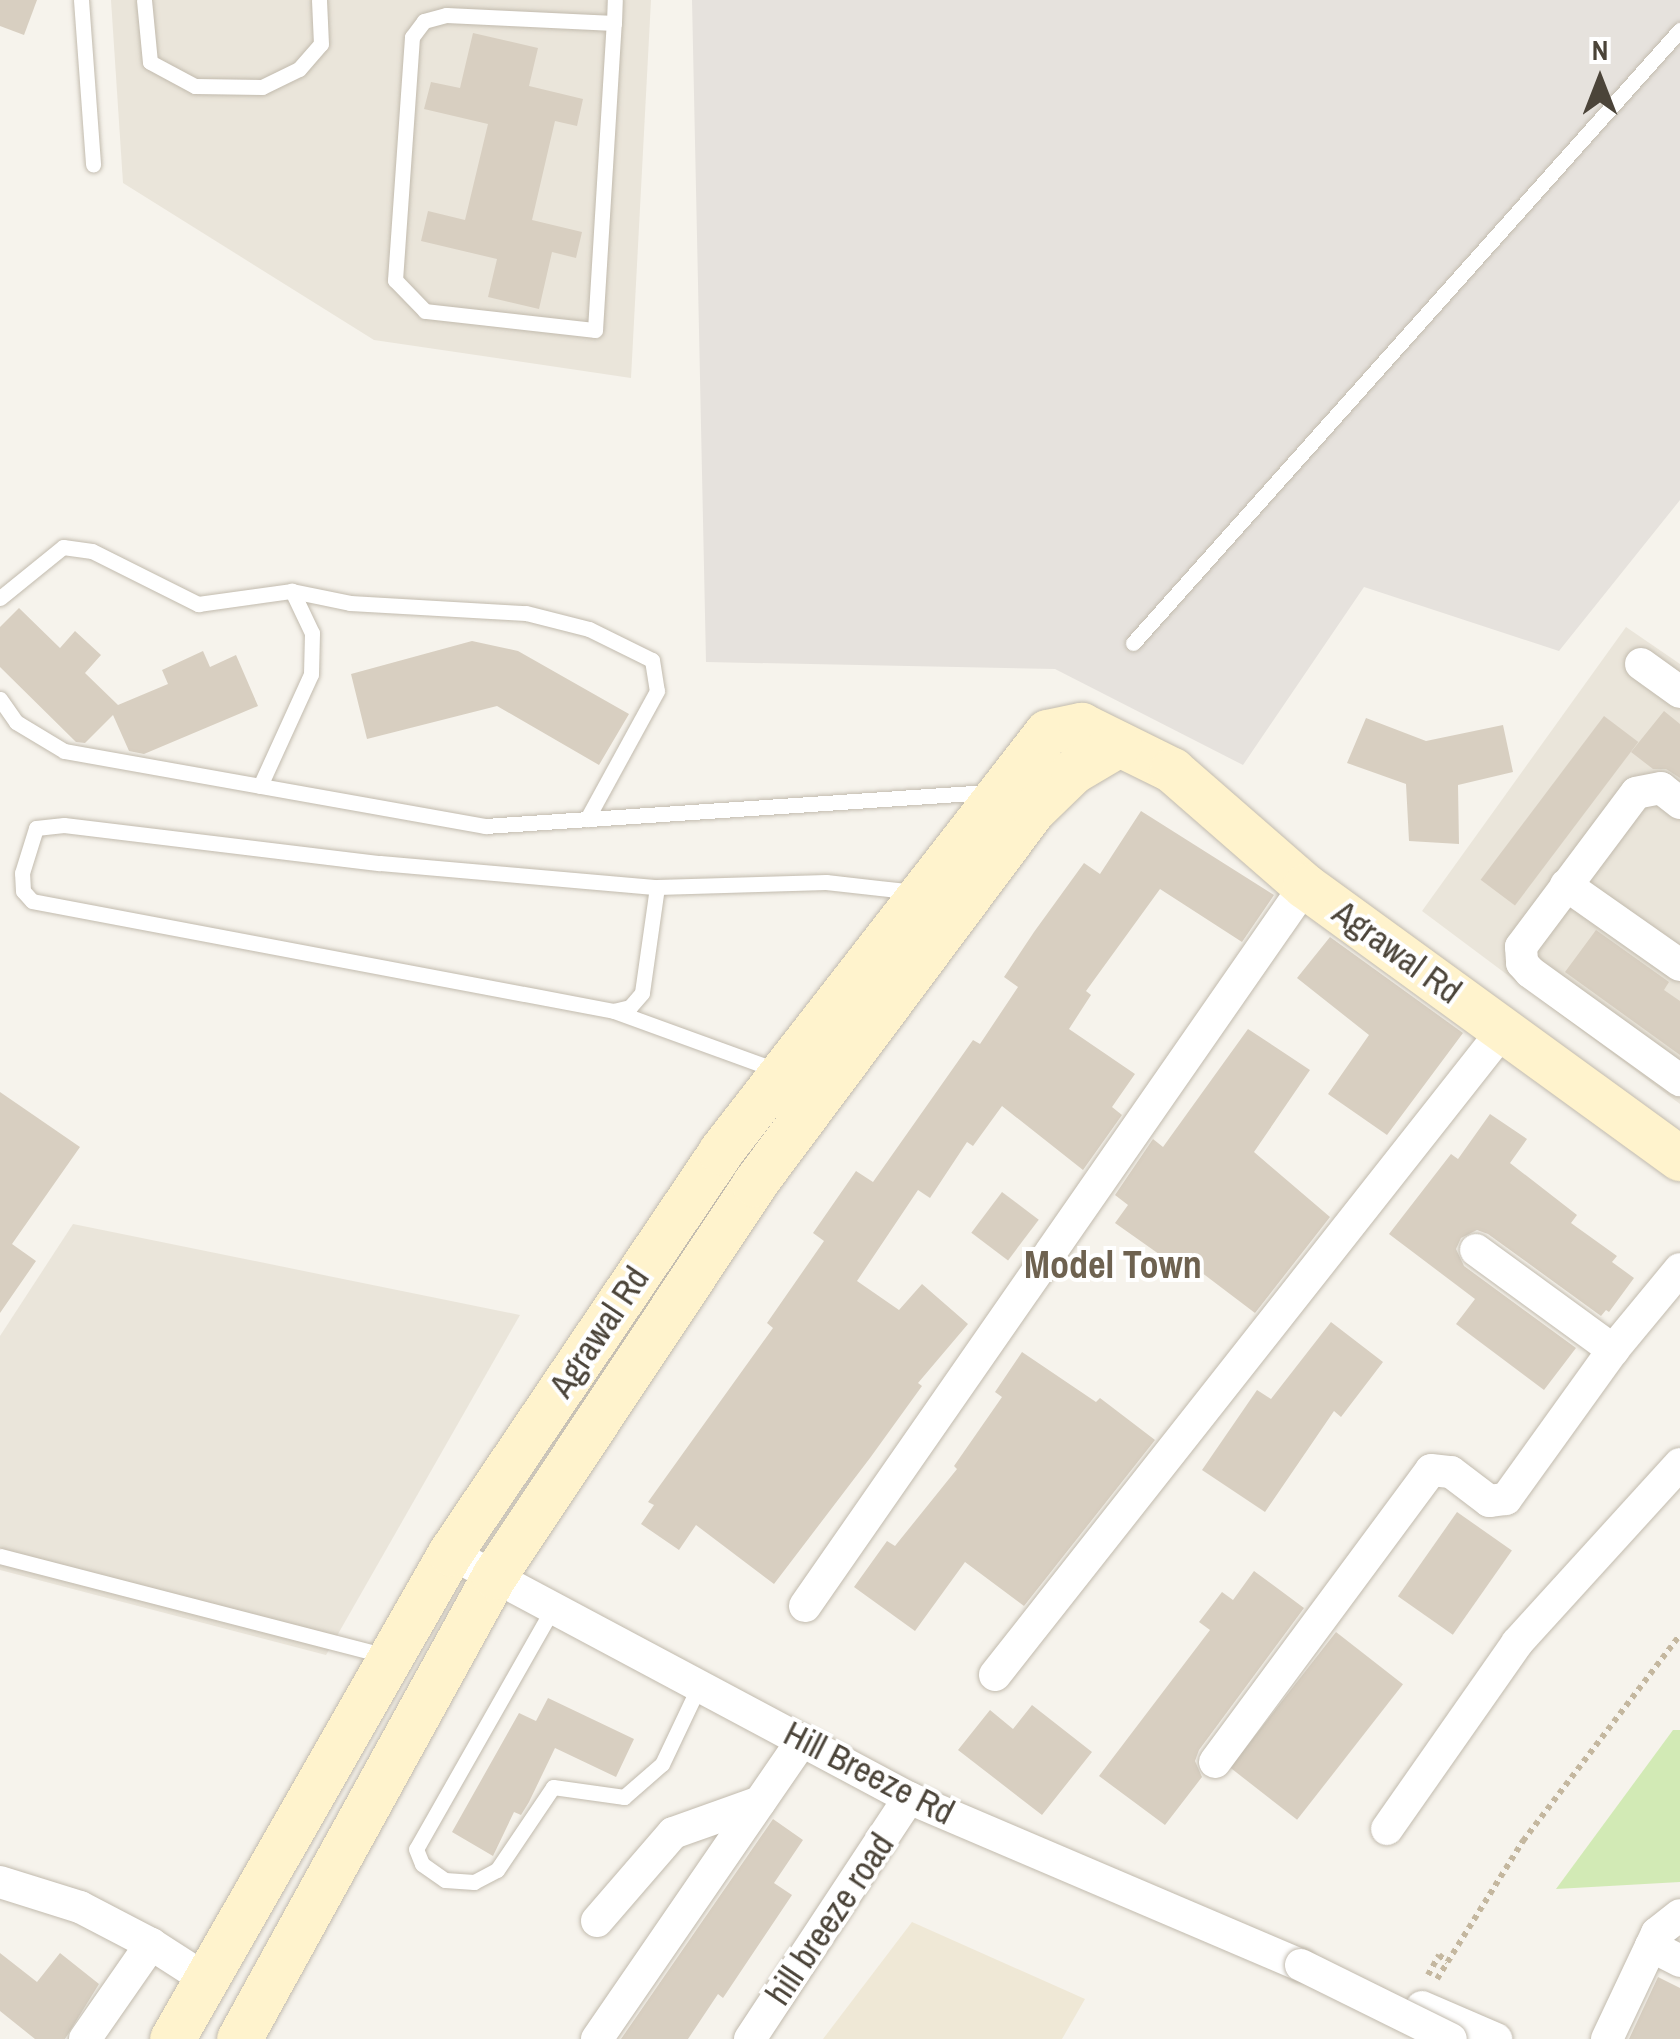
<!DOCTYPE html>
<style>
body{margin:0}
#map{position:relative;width:1680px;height:2039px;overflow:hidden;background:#f6f3ec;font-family:"Archivo Narrow",sans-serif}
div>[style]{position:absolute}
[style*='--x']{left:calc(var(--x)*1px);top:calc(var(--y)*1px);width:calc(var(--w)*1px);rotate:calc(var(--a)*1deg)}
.residential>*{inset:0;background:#eae5da}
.industrial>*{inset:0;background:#e6e2dd}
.education>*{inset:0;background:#efe8d6}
.green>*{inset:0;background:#d2eab5}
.building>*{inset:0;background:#d8cfc1;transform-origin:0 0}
.path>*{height:6px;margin-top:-3px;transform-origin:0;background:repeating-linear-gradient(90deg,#c4b79f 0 5px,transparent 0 10px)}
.roads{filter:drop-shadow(0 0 2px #c2bbae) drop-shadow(0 0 2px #c2bbae)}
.lane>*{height:15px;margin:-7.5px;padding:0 7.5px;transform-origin:7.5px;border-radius:7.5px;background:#fff}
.street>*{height:32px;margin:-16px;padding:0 16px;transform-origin:16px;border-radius:16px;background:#fff}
.secondary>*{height:45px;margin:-22.5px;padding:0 22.5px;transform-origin:22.5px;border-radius:22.5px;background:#fff3cd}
.bridges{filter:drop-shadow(0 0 2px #c2bbae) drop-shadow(0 0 2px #c2bbae)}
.street-bridge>*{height:32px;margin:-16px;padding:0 16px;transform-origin:16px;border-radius:16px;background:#fff}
span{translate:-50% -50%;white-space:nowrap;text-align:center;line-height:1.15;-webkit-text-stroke:8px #fff;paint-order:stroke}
.street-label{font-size:35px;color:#4b4439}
.neighbourhood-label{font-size:38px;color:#6e6250;font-weight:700}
.north{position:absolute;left:1550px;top:30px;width:100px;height:100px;-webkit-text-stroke:8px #fff;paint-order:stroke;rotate:0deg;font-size:28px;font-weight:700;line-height:40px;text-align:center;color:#4b4439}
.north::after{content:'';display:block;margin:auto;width:35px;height:45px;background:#4b4439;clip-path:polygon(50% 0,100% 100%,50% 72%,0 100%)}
</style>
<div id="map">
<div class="residential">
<div style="clip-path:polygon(111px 0,651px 0,631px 378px,374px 340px,123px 183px)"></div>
<div style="clip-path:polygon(1626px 627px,1680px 664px,1680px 1104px,1422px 911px)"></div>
<div style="clip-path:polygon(73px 1224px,520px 1315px,326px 1655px,0 1570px,0 1336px)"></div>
</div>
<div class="industrial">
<div style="clip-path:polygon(692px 0,1680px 0,1680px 500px,1559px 651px,1364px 587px,1243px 765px,1055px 669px,706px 662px)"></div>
</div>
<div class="education">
<div style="clip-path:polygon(912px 1922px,1085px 1999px,1062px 2039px,823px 2039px)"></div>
</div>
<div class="green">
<div style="clip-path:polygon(1673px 1730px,1680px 1730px,1680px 1882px,1556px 1889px)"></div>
</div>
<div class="building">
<div style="clip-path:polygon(0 0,37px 0,24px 35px,0 26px)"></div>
<div style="clip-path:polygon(473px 33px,538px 48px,529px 86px,583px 99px,577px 126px,555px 121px,532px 220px,582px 232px,576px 258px,552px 252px,539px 309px,488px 297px,497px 259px,421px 241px,428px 211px,465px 220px,488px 124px,424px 109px,431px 82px,460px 88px)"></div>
<div style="clip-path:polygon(19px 608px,60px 648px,75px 631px,101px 655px,85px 673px,118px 705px,168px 684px,162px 670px,203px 651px,210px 667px,236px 655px,258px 706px,144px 754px,129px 751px,113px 715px,85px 743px,76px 742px,0 667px,0 627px)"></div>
<div style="clip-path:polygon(472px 641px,518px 651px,629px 714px,599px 765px,497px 706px,367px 739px,351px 674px)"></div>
<div style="clip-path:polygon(1664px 711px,1680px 724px,1680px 778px,1666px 769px,1653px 769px,1631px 752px)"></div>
<div style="left:1604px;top:716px;width:43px;height:205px;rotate:37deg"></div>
<div style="clip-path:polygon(1366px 718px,1426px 741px,1503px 725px,1513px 772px,1458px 785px,1459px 844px,1409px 841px,1406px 784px,1347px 763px)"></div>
<div style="clip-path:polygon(1141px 811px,1274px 895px,1242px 942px,1160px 889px,1086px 991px,1091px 995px,1069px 1029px,1135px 1074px,1112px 1107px,1122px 1115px,1083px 1170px,1002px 1106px,973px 1146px,967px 1142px,930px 1198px,918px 1190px,857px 1281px,899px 1310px,922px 1284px,968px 1324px,918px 1383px,922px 1386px,870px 1458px,774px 1584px,696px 1525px,679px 1550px,641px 1524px,654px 1505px,648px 1502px,773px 1328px,767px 1323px,824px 1241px,813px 1233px,856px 1171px,873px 1182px,973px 1040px,980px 1044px,1018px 987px,1004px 977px,1034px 932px,1084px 863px,1100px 874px)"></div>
<div style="clip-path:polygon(1596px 930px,1669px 982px,1664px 990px,1680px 1001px,1680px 1055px,1565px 972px)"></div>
<div style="clip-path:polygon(1330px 937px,1463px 1033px,1387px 1135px,1328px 1094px,1369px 1035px,1297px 978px)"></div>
<div style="clip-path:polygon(1248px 1029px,1310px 1070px,1254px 1152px,1330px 1217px,1255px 1313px,1189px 1263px,1183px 1271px,1115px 1223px,1128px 1205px,1115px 1195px,1153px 1139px,1163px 1147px)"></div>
<div style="clip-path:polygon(0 1092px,80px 1147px,12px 1244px,36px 1261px,0 1313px)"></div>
<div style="clip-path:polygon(1490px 1114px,1527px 1139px,1510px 1163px,1577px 1215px,1571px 1223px,1617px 1256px,1612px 1262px,1634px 1278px,1609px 1312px,1606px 1310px,1601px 1316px,1488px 1234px,1477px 1230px,1461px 1238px,1456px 1249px,1464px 1266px,1576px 1348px,1544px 1390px,1456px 1324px,1475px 1299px,1389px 1234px,1451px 1154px,1458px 1159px)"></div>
<div style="left:1002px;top:1192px;width:46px;height:51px;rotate:37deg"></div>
<div style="clip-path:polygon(1331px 1322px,1383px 1362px,1341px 1417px,1334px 1411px,1265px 1512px,1202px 1470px,1257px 1390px,1271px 1399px)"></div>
<div style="clip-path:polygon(1022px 1352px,1096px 1402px,1100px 1398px,1155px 1440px,1024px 1606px,965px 1562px,915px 1631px,854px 1587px,887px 1541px,895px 1546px,957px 1469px,954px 1466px,1002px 1397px,995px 1392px)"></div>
<div style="left:1457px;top:1512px;width:67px;height:103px;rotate:35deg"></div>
<div style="clip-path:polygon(1254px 1571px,1304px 1608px,1199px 1750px,1195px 1761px,1202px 1777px,1165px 1825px,1099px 1776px,1210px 1630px,1199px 1622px,1222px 1592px,1233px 1600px)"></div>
<div style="left:1336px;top:1632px;width:85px;height:172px;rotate:38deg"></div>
<div style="clip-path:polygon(548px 1698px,634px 1739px,616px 1777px,555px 1748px,529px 1802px,521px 1815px,514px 1812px,493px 1856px,452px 1832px,519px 1713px,536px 1721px)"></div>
<div style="clip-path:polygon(1032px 1705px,1092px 1752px,1042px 1815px,958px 1750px,990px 1710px,1013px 1729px)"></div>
<div style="clip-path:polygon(773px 1819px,803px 1840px,774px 1883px,792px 1895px,723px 1998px,718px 1994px,688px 2039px,621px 2039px)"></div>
<div style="clip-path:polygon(0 1953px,37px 1982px,60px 1953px,99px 1984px,65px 2039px,35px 2039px,0 2011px)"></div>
<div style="clip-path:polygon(1658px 1977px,1680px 1988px,1680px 2039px,1629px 2039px)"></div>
</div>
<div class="path">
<div style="--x:1428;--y:1975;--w:23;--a:-61"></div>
<div style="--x:1439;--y:1955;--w:11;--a:41"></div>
<div style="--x:1437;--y:1979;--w:163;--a:-58.1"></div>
<div style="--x:1523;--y:1841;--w:259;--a:-52.7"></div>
</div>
<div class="roads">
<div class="lane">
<div style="--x:81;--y:0;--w:165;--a:85.8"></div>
<div style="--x:144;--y:0;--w:62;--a:84.5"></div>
<div style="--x:150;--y:62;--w:51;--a:28.1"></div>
<div style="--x:195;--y:86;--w:67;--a:0.9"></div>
<div style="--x:262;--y:87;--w:41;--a:-25.9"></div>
<div style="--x:299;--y:69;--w:33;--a:-49"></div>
<div style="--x:321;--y:44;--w:44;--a:-92.6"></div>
<div style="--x:614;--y:23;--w:168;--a:-177.3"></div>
<div style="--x:446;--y:15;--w:23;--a:165"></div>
<div style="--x:424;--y:21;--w:20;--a:127"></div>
<div style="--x:412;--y:37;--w:244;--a:94"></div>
<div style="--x:395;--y:280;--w:43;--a:45.9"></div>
<div style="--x:425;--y:311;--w:171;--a:6.4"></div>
<div style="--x:595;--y:330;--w:308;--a:-86.5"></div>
<div style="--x:614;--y:23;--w:23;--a:-88"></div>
<div style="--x:0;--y:598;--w:81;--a:-39"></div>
<div style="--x:63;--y:547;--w:29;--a:8"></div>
<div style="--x:92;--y:551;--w:119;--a:26.6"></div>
<div style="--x:198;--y:604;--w:95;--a:-7.9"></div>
<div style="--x:292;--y:591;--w:59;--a:11.7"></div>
<div style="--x:350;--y:603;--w:176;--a:3.3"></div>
<div style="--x:526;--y:613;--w:65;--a:14.3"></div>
<div style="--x:589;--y:629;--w:70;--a:26.2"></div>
<div style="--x:652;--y:660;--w:31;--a:81"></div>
<div style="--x:657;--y:691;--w:146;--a:118.7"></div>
<div style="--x:1133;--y:643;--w:822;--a:-48.26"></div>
<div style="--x:0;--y:699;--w:28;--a:55"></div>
<div style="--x:16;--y:722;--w:56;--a:31.1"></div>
<div style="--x:64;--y:751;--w:428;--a:10.1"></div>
<div style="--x:485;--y:826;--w:504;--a:-3.87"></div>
<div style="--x:260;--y:786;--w:123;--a:-65.5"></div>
<div style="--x:311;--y:674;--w:41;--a:-88.6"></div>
<div style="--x:312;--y:633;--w:47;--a:-115.5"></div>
<div style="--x:657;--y:887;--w:107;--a:98.1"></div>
<div style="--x:642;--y:993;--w:18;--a:131"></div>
<div style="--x:630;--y:1007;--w:16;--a:166"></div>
<div style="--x:614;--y:1011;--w:592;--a:-169.3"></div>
<div style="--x:32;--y:901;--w:13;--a:-132"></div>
<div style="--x:23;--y:891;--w:18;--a:-93"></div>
<div style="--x:22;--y:873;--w:47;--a:-72.7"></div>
<div style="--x:36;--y:828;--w:28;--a:-6"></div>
<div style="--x:64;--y:825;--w:318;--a:6.9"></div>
<div style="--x:380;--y:863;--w:278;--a:5"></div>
<div style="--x:657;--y:887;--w:169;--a:-1.7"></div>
<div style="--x:826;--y:882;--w:90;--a:6.4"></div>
<div style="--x:614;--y:1011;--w:176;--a:20"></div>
<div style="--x:0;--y:1556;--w:401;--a:14.5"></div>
<div style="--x:553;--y:1608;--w:277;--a:119.6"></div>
<div style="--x:416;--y:1849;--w:16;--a:68"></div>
<div style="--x:422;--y:1864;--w:28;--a:35"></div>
<div style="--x:445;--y:1880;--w:29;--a:4"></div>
<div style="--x:474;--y:1882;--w:26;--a:-28"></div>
<div style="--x:497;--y:1870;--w:100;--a:-56"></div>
<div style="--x:553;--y:1787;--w:72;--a:8"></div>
<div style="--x:624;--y:1797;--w:50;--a:-41"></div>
<div style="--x:662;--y:1764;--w:86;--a:-64.6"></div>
</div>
<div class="street">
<div style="--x:1641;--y:664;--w:48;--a:35.7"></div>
<div style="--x:1680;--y:803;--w:24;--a:-142"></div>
<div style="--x:1661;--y:788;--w:25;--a:169"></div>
<div style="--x:1636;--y:793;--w:192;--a:126.8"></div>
<div style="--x:1521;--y:947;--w:16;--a:86"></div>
<div style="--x:1522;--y:963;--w:12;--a:48"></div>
<div style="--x:1530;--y:972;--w:185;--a:35.8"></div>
<div style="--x:1566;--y:885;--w:139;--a:35.1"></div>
<div style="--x:1476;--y:1250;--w:170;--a:36.1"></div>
<div style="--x:450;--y:1553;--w:520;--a:28.09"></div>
<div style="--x:909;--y:1798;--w:426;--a:23.1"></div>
<div style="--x:805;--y:1606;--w:877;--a:-55.22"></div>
<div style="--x:995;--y:1675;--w:822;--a:-51.76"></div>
<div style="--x:1215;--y:1762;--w:363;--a:-53.5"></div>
<div style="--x:1431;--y:1470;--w:20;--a:6"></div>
<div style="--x:1451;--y:1472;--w:48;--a:37.3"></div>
<div style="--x:1489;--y:1501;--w:17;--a:-7"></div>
<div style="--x:1506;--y:1499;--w:183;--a:-54.3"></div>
<div style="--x:1613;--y:1350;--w:105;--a:-50.4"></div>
<div style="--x:1387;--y:1829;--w:227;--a:-55"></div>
<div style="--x:1517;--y:1643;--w:242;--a:-47.7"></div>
<div style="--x:0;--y:1882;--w:84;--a:17.4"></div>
<div style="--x:80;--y:1907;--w:80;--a:27.5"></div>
<div style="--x:151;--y:1944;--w:67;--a:32.7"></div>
<div style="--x:597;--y:1921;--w:116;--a:-49.2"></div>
<div style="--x:673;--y:1833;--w:92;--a:-19.6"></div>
<div style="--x:1651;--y:1946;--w:14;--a:-65"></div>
<div style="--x:1657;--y:1933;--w:29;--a:-38"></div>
<div style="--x:1422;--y:2007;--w:81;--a:23.4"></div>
<div style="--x:85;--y:2039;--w:116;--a:-55.2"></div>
<div style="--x:597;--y:2039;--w:362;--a:-55.5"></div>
<div style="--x:750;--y:2039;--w:289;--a:-56.6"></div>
<div style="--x:1607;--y:2039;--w:103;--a:-64.7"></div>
<div style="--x:1651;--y:1946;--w:33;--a:27"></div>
</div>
<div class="secondary">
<div style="--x:172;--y:2039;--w:560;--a:-60.23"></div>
<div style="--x:450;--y:1553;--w:483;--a:-56"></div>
<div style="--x:720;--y:1152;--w:532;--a:-52.1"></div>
<div style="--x:1047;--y:732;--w:35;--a:-12"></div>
<div style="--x:1081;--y:725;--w:102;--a:26.3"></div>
<div style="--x:1172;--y:770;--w:176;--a:41.1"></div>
<div style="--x:1305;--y:886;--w:463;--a:36"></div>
<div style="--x:239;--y:2039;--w:529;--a:-61.16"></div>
<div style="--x:494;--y:1576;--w:470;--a:-56.4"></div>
<div style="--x:754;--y:1184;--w:468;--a:-53.3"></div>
<div style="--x:1034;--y:809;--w:54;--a:-44.3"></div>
<div style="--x:1073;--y:771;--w:53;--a:-30.4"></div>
</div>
</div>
<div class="bridges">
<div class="street-bridge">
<div style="--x:1301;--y:1965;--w:167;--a:26.3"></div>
</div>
</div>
<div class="street-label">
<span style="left:1397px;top:952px;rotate:36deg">Agrawal Rd</span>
<span style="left:599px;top:1332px;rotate:-56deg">Agrawal Rd</span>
<span style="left:869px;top:1773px;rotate:27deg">Hill Breeze Rd</span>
<span style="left:830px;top:1919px;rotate:-56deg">hill breeze road</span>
</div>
<div class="neighbourhood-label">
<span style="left:1113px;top:1265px">Model Town</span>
</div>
<div class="north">N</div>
</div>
